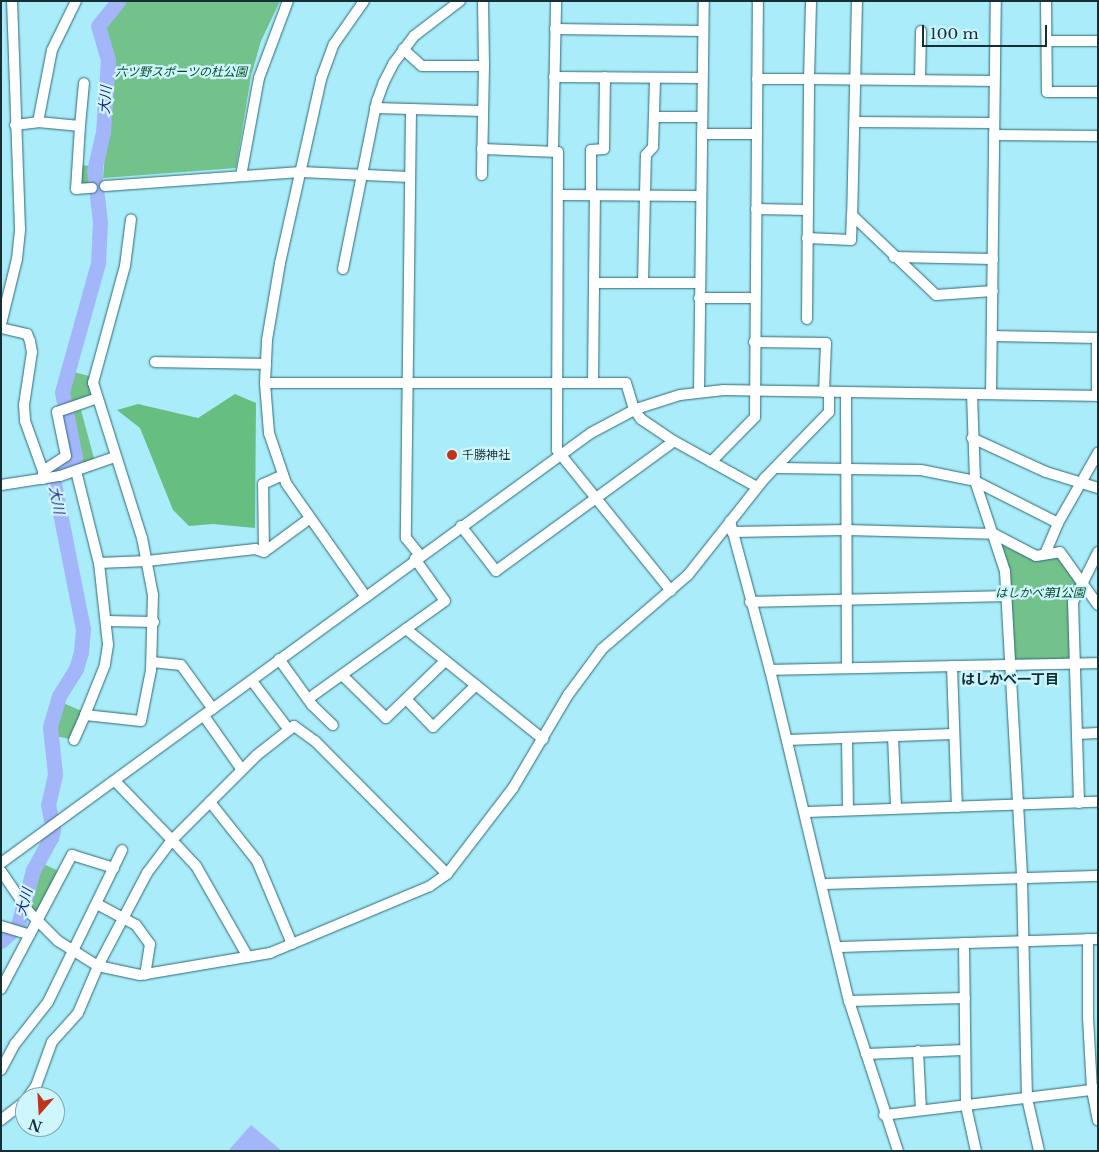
<!DOCTYPE html>
<meta charset="utf-8">
<style>
body{margin:0}
#map{position:relative;width:1099px;height:1152px;overflow:hidden;background:#abecfa;font-family:"Libre Baskerville","Noto Sans JP",serif}
div>[style]{position:absolute}
[style*='--x']{left:calc(var(--x)*1px);top:calc(var(--y)*1px);width:calc(var(--w)*1px);rotate:calc(var(--a)*1deg)}
.green>*{inset:0;background:#74c28b}
.forest>*{inset:0;background:#66bf81}
.water>*{inset:0;background:#a3b6fa}
.river>*{height:15px;margin:-7.5px;padding:0 7.5px;transform-origin:7.5px;border-radius:7.5px;background:#a3b6fa}
.roads{filter:drop-shadow(0 0 1px #296a77) drop-shadow(0 0 1px #296a77)}
.minor>*{height:10px;margin:-5px;padding:0 5px;transform-origin:5px;border-radius:5px;background:#fff}
.dots>*{width:14px;height:14px;translate:-50% -50%;box-sizing:border-box;border:2px solid #cff5fd;border-radius:50%}
span{translate:-50% -50%;white-space:nowrap;text-align:center;line-height:1.15;-webkit-text-stroke:4.5px #cff5fd;paint-order:stroke}
.park-label{font-size:12px;color:#044b24;font-style:italic}
.poi-label{font-size:12px;color:#153035}
.left{translate:0 -50%;text-align:left}
.water-label{font-size:14px;color:#1a1b7a;font-style:italic}
.neighbourhood-label{font-size:14px;color:#0d3036;font-weight:700}
.frame{position:absolute;inset:0;border:2px solid #153035;pointer-events:none}
.north{position:absolute;left:15px;top:1087px;width:50px;height:50px;box-sizing:border-box;background:#cff5fd;border:1px solid #85a6ad;border-radius:50%;rotate:199deg;font-size:14px;font-weight:700;line-height:20px;text-align:center;color:#153035}
.north::after{content:'';display:block;margin:auto;width:18px;height:22px;background:#bf341c;clip-path:polygon(50% 0,100% 100%,50% 72%,0 100%)}
.scale{position:absolute;left:922px;top:25px;width:125px;height:22px;box-sizing:border-box;border:2px solid #153035;border-top:0;padding-left:6px;font-size:15px;line-height:18px;white-space:nowrap;color:#153035;-webkit-text-stroke:4px #cff5fd;paint-order:stroke}
</style>
<div id="map">
<div class="green">
<div style="clip-path:polygon(121px 1px,280px 1px,261px 41px,251px 76px,236px 168px,103px 178px,112px 60px,101px 32px,102px 24px)"></div>
<div style="clip-path:polygon(103px 161px,102px 184px,82px 183px,82px 165px,97px 167px)"></div>
<div style="clip-path:polygon(70px 371px,93px 377px,96px 397px,68px 407px,64px 392px)"></div>
<div style="clip-path:polygon(81px 410px,95px 462px,65px 470px,77px 459px,69px 414px)"></div>
<div style="clip-path:polygon(1002px 545px,1036px 561px,1058px 555px,1077px 583px,1070px 658px,1067px 660px,1013px 659px,1008px 563px)"></div>
<div style="clip-path:polygon(61px 702px,84px 712px,71px 739px,54px 736px)"></div>
<div style="clip-path:polygon(39px 862px,61px 872px,42px 910px,35px 912px,26px 901px)"></div>
</div>
<div class="forest">
<div style="clip-path:polygon(235px 394px,256px 403px,255px 528px,213px 524px,189px 526px,173px 510px,140px 428px,117px 410px,138px 404px,198px 418px)"></div>
</div>
<div class="water">
<div style="clip-path:polygon(251px 1125px,282px 1151px,228px 1151px)"></div>
</div>
<div class="river">
<div style="--x:1;--y:941;--w:23;--a:-43"></div>
<div style="--x:18;--y:925;--w:57;--a:-74.7"></div>
<div style="--x:33;--y:870;--w:37;--a:-61"></div>
<div style="--x:51;--y:838;--w:8;--a:-76"></div>
<div style="--x:53;--y:830;--w:25;--a:-101"></div>
<div style="--x:48;--y:805;--w:32;--a:-77"></div>
<div style="--x:55;--y:774;--w:47;--a:-96.1"></div>
<div style="--x:50;--y:727;--w:32;--a:-74"></div>
<div style="--x:59;--y:696;--w:32;--a:-58"></div>
<div style="--x:76;--y:669;--w:18;--a:-74"></div>
<div style="--x:81;--y:652;--w:23;--a:-85"></div>
<div style="--x:83;--y:629;--w:155;--a:-101.2"></div>
<div style="--x:53;--y:477;--w:5;--a:-90"></div>
<div style="--x:53;--y:472;--w:27;--a:-34"></div>
<div style="--x:75;--y:457;--w:66;--a:-101.3"></div>
<div style="--x:62;--y:392;--w:134;--a:-74.4"></div>
<div style="--x:98;--y:263;--w:41;--a:-87.2"></div>
<div style="--x:100;--y:222;--w:51;--a:-96.7"></div>
<div style="--x:94;--y:171;--w:39;--a:-77"></div>
<div style="--x:103;--y:133;--w:73;--a:-86.1"></div>
<div style="--x:108;--y:60;--w:35;--a:-106"></div>
<div style="--x:98;--y:26;--w:32;--a:-51"></div>
</div>
<div class="roads">
<div class="minor">
<div style="--x:483;--y:1;--w:65;--a:89.1"></div>
<div style="--x:857;--y:1;--w:214;--a:91.3"></div>
<div style="--x:852;--y:215;--w:116;--a:43.6"></div>
<div style="--x:936;--y:295;--w:57;--a:-4"></div>
<div style="--x:1046;--y:1;--w:91;--a:89.4"></div>
<div style="--x:1047;--y:92;--w:51;--a:0"></div>
<div style="--x:555;--y:29;--w:148;--a:0.8"></div>
<div style="--x:1047;--y:41;--w:51;--a:0"></div>
<div style="--x:403;--y:49;--w:25;--a:42"></div>
<div style="--x:422;--y:66;--w:62;--a:0"></div>
<div style="--x:484;--y:66;--w:109;--a:91.1"></div>
<div style="--x:554;--y:77;--w:148;--a:0.4"></div>
<div style="--x:757;--y:79;--w:52;--a:0"></div>
<div style="--x:809;--y:79;--w:78;--a:-88.5"></div>
<div style="--x:920;--y:80;--w:49;--a:-88.8"></div>
<div style="--x:375;--y:108;--w:107;--a:1.6"></div>
<div style="--x:411;--y:110;--w:428;--a:90.7"></div>
<div style="--x:406;--y:538;--w:22;--a:51"></div>
<div style="--x:655;--y:117;--w:47;--a:0"></div>
<div style="--x:38;--y:122;--w:73;--a:-79"></div>
<div style="--x:52;--y:50;--w:55;--a:-63.9"></div>
<div style="--x:855;--y:122;--w:139;--a:0.4"></div>
<div style="--x:15;--y:125;--w:23;--a:-7"></div>
<div style="--x:38;--y:122;--w:42;--a:5.4"></div>
<div style="--x:80;--y:126;--w:63;--a:93.6"></div>
<div style="--x:76;--y:189;--w:16;--a:-4"></div>
<div style="--x:80;--y:126;--w:43;--a:-84.7"></div>
<div style="--x:702;--y:134;--w:55;--a:0"></div>
<div style="--x:994;--y:135;--w:104;--a:0.6"></div>
<div style="--x:482;--y:149;--w:76;--a:2.3"></div>
<div style="--x:558;--y:152;--w:298;--a:90.2"></div>
<div style="--x:557;--y:450;--w:181;--a:51"></div>
<div style="--x:553;--y:150;--w:149;--a:-88.8"></div>
<div style="--x:241;--y:176;--w:100;--a:-79.6"></div>
<div style="--x:259;--y:78;--w:82;--a:-69.4"></div>
<div style="--x:105;--y:186;--w:196;--a:-4.1"></div>
<div style="--x:301;--y:172;--w:108;--a:2.7"></div>
<div style="--x:560;--y:195;--w:141;--a:0.4"></div>
<div style="--x:591;--y:195;--w:45;--a:-90"></div>
<div style="--x:591;--y:150;--w:13;--a:-4"></div>
<div style="--x:604;--y:149;--w:72;--a:-89.2"></div>
<div style="--x:756;--y:209;--w:52;--a:1.1"></div>
<div style="--x:807;--y:238;--w:44;--a:2.6"></div>
<div style="--x:851;--y:240;--w:25;--a:-88"></div>
<div style="--x:894;--y:257;--w:99;--a:1.2"></div>
<div style="--x:343;--y:269;--w:171;--a:-78.6"></div>
<div style="--x:377;--y:101;--w:20;--a:-70"></div>
<div style="--x:384;--y:82;--w:20;--a:-63"></div>
<div style="--x:393;--y:64;--w:35;--a:-53"></div>
<div style="--x:414;--y:36;--w:58;--a:-37.3"></div>
<div style="--x:594;--y:283;--w:106;--a:0"></div>
<div style="--x:643;--y:283;--w:128;--a:-88.7"></div>
<div style="--x:646;--y:155;--w:11;--a:-49"></div>
<div style="--x:653;--y:147;--w:69;--a:-88.3"></div>
<div style="--x:699;--y:298;--w:56;--a:0"></div>
<div style="--x:807;--y:319;--w:240;--a:-89.5"></div>
<div style="--x:809;--y:79;--w:185;--a:0.6"></div>
<div style="--x:1;--y:324;--w:67;--a:-76.2"></div>
<div style="--x:17;--y:259;--w:30;--a:-84"></div>
<div style="--x:20;--y:229;--w:228;--a:-92"></div>
<div style="--x:1;--y:328;--w:27;--a:13"></div>
<div style="--x:27;--y:334;--w:8;--a:67"></div>
<div style="--x:30;--y:341;--w:11;--a:80"></div>
<div style="--x:32;--y:352;--w:54;--a:98.6"></div>
<div style="--x:24;--y:405;--w:16;--a:86"></div>
<div style="--x:25;--y:421;--w:53;--a:70.2"></div>
<div style="--x:992;--y:336;--w:105;--a:1.1"></div>
<div style="--x:1097;--y:338;--w:58;--a:90"></div>
<div style="--x:754;--y:342;--w:72;--a:0.8"></div>
<div style="--x:826;--y:343;--w:49;--a:92.3"></div>
<div style="--x:155;--y:362;--w:111;--a:1"></div>
<div style="--x:593;--y:382;--w:186;--a:-89.4"></div>
<div style="--x:265;--y:383;--w:361;--a:0"></div>
<div style="--x:626;--y:383;--w:27;--a:73"></div>
<div style="--x:634;--y:409;--w:12;--a:55"></div>
<div style="--x:641;--y:419;--w:40;--a:34"></div>
<div style="--x:699;--y:392;--w:391;--a:-89.3"></div>
<div style="--x:846;--y:392;--w:275;--a:89.8"></div>
<div style="--x:972;--y:394;--w:87;--a:88"></div>
<div style="--x:975;--y:481;--w:95;--a:71.6"></div>
<div style="--x:1005;--y:571;--w:307;--a:86.8"></div>
<div style="--x:1022;--y:878;--w:220;--a:88.7"></div>
<div style="--x:1027;--y:1098;--w:54;--a:77.2"></div>
<div style="--x:991;--y:394;--w:393;--a:-89.3"></div>
<div style="--x:972;--y:438;--w:81;--a:24.7"></div>
<div style="--x:1046;--y:472;--w:54;--a:17.1"></div>
<div style="--x:711;--y:462;--w:63;--a:-45.6"></div>
<div style="--x:755;--y:417;--w:416;--a:-89.6"></div>
<div style="--x:777;--y:468;--w:144;--a:0.8"></div>
<div style="--x:921;--y:470;--w:55;--a:11.5"></div>
<div style="--x:975;--y:481;--w:93;--a:26.8"></div>
<div style="--x:76;--y:471;--w:95;--a:76"></div>
<div style="--x:99;--y:563;--w:82;--a:83.7"></div>
<div style="--x:108;--y:645;--w:20;--a:99"></div>
<div style="--x:105;--y:665;--w:54;--a:111.8"></div>
<div style="--x:85;--y:715;--w:56;--a:6.1"></div>
<div style="--x:141;--y:721;--w:52;--a:-78.9"></div>
<div style="--x:151;--y:670;--w:75;--a:-88.5"></div>
<div style="--x:153;--y:595;--w:58;--a:-100.9"></div>
<div style="--x:142;--y:538;--w:163;--a:-107.5"></div>
<div style="--x:93;--y:383;--w:121;--a:-74.7"></div>
<div style="--x:125;--y:266;--w:47;--a:-82.7"></div>
<div style="--x:43;--y:479;--w:8;--a:-90"></div>
<div style="--x:43;--y:471;--w:27;--a:-33"></div>
<div style="--x:66;--y:456;--w:45;--a:-101.6"></div>
<div style="--x:57;--y:412;--w:43;--a:-18.9"></div>
<div style="--x:1;--y:485;--w:60;--a:-8.7"></div>
<div style="--x:60;--y:476;--w:58;--a:-19.1"></div>
<div style="--x:730;--y:521;--w:154;--a:75"></div>
<div style="--x:770;--y:670;--w:340;--a:76.6"></div>
<div style="--x:849;--y:1001;--w:158;--a:71.9"></div>
<div style="--x:461;--y:526;--w:57;--a:52.1"></div>
<div style="--x:496;--y:571;--w:220;--a:-36.1"></div>
<div style="--x:674;--y:441;--w:95;--a:29"></div>
<div style="--x:732;--y:532;--w:114;--a:-1"></div>
<div style="--x:846;--y:530;--w:148;--a:1.5"></div>
<div style="--x:994;--y:534;--w:47;--a:27.6"></div>
<div style="--x:1036;--y:556;--w:24;--a:-9"></div>
<div style="--x:1060;--y:552;--w:65;--a:54.4"></div>
<div style="--x:264;--y:552;--w:68;--a:-90.8"></div>
<div style="--x:263;--y:484;--w:22;--a:-24"></div>
<div style="--x:1045;--y:554;--w:34;--a:-67"></div>
<div style="--x:1058;--y:523;--w:81;--a:-60.3"></div>
<div style="--x:99;--y:563;--w:48;--a:-2.4"></div>
<div style="--x:147;--y:561;--w:109;--a:-6.3"></div>
<div style="--x:255;--y:549;--w:9;--a:18"></div>
<div style="--x:264;--y:552;--w:56;--a:-36.3"></div>
<div style="--x:366;--y:597;--w:278;--a:-36.1"></div>
<div style="--x:591;--y:433;--w:51;--a:-28.1"></div>
<div style="--x:636;--y:409;--w:46;--a:-17.7"></div>
<div style="--x:680;--y:395;--w:44;--a:-6.5"></div>
<div style="--x:724;--y:390;--w:374;--a:0.9"></div>
<div style="--x:750;--y:602;--w:255;--a:-1.3"></div>
<div style="--x:107;--y:621;--w:47;--a:1.2"></div>
<div style="--x:406;--y:629;--w:176;--a:38.8"></div>
<div style="--x:279;--y:659;--w:57;--a:54.3"></div>
<div style="--x:312;--y:705;--w:29;--a:44"></div>
<div style="--x:152;--y:662;--w:29;--a:6"></div>
<div style="--x:181;--y:665;--w:54;--a:54"></div>
<div style="--x:952;--y:666;--w:141;--a:88"></div>
<div style="--x:770;--y:670;--w:328;--a:-1.2"></div>
<div style="--x:343;--y:676;--w:60;--a:44.3"></div>
<div style="--x:386;--y:718;--w:82;--a:-44"></div>
<div style="--x:252;--y:681;--w:61;--a:52.9"></div>
<div style="--x:308;--y:699;--w:168;--a:-35.6"></div>
<div style="--x:445;--y:601;--w:52;--a:-125.5"></div>
<div style="--x:406;--y:699;--w:39;--a:46"></div>
<div style="--x:433;--y:727;--w:60;--a:-44.3"></div>
<div style="--x:204;--y:716;--w:66;--a:54.9"></div>
<div style="--x:1077;--y:734;--w:21;--a:-3"></div>
<div style="--x:893;--y:736;--w:72;--a:87.6"></div>
<div style="--x:847;--y:738;--w:72;--a:89.2"></div>
<div style="--x:74;--y:740;--w:27;--a:-66"></div>
<div style="--x:787;--y:740;--w:166;--a:-2.1"></div>
<div style="--x:210;--y:802;--w:75;--a:51.5"></div>
<div style="--x:257;--y:861;--w:90;--a:67.1"></div>
<div style="--x:1079;--y:803;--w:201;--a:-91.7"></div>
<div style="--x:1073;--y:602;--w:56;--a:-63.4"></div>
<div style="--x:805;--y:812;--w:293;--a:-2"></div>
<div style="--x:1;--y:863;--w:452;--a:-36.1"></div>
<div style="--x:366;--y:597;--w:139;--a:-125.1"></div>
<div style="--x:286;--y:483;--w:53;--a:-108.8"></div>
<div style="--x:269;--y:433;--w:50;--a:-94.6"></div>
<div style="--x:265;--y:383;--w:43;--a:-87.3"></div>
<div style="--x:267;--y:340;--w:78;--a:-80.4"></div>
<div style="--x:280;--y:263;--w:189;--a:-77.4"></div>
<div style="--x:321;--y:79;--w:37;--a:-70"></div>
<div style="--x:334;--y:44;--w:52;--a:-55.1"></div>
<div style="--x:1;--y:871;--w:50;--a:55.7"></div>
<div style="--x:29;--y:912;--w:41;--a:45"></div>
<div style="--x:58;--y:941;--w:47;--a:32"></div>
<div style="--x:98;--y:966;--w:43;--a:12.1"></div>
<div style="--x:140;--y:975;--w:132;--a:-9.6"></div>
<div style="--x:270;--y:953;--w:173;--a:-22.7"></div>
<div style="--x:430;--y:886;--w:21;--a:-35"></div>
<div style="--x:447;--y:874;--w:108;--a:-52.5"></div>
<div style="--x:513;--y:788;--w:108;--a:-59.4"></div>
<div style="--x:568;--y:695;--w:57;--a:-53.5"></div>
<div style="--x:602;--y:649;--w:113;--a:-40.7"></div>
<div style="--x:688;--y:575;--w:124;--a:-51.6"></div>
<div style="--x:765;--y:478;--w:92;--a:-45.9"></div>
<div style="--x:829;--y:412;--w:20;--a:-90"></div>
<div style="--x:822;--y:884;--w:276;--a:-1.7"></div>
<div style="--x:97;--y:904;--w:44;--a:28.3"></div>
<div style="--x:136;--y:925;--w:24;--a:54"></div>
<div style="--x:150;--y:944;--w:31;--a:99"></div>
<div style="--x:1;--y:926;--w:30;--a:17"></div>
<div style="--x:1088;--y:939;--w:79;--a:90"></div>
<div style="--x:1088;--y:1018;--w:72;--a:86.8"></div>
<div style="--x:1092;--y:1090;--w:31;--a:79"></div>
<div style="--x:964;--y:943;--w:163;--a:89.3"></div>
<div style="--x:966;--y:1106;--w:46;--a:77.5"></div>
<div style="--x:837;--y:947;--w:261;--a:-1.8"></div>
<div style="--x:248;--y:957;--w:105;--a:-119.7"></div>
<div style="--x:196;--y:866;--w:35;--a:-133"></div>
<div style="--x:172;--y:840;--w:120;--a:-45"></div>
<div style="--x:257;--y:755;--w:47;--a:-38.1"></div>
<div style="--x:294;--y:726;--w:26;--a:36"></div>
<div style="--x:315;--y:741;--w:187;--a:45.2"></div>
<div style="--x:1;--y:989;--w:152;--a:-62.1"></div>
<div style="--x:72;--y:855;--w:44;--a:17.2"></div>
<div style="--x:849;--y:1001;--w:116;--a:-1.5"></div>
<div style="--x:918;--y:1051;--w:59;--a:87.1"></div>
<div style="--x:866;--y:1054;--w:98;--a:-2.3"></div>
<div style="--x:1;--y:1070;--w:30;--a:-62"></div>
<div style="--x:15;--y:1044;--w:53;--a:-51.8"></div>
<div style="--x:48;--y:1002;--w:169;--a:-64"></div>
<div style="--x:28;--y:1097;--w:14;--a:-54"></div>
<div style="--x:36;--y:1086;--w:47;--a:-70"></div>
<div style="--x:52;--y:1042;--w:39;--a:-48"></div>
<div style="--x:78;--y:1013;--w:51;--a:-66.9"></div>
<div style="--x:98;--y:966;--w:105;--a:-62.2"></div>
<div style="--x:147;--y:873;--w:41;--a:-52.9"></div>
<div style="--x:172;--y:840;--w:82;--a:-134"></div>
<div style="--x:884;--y:1115;--w:216;--a:-6.9"></div>
<div style="--x:1;--y:1120;--w:31;--a:-38"></div>
</div>
</div>
<div class="dots">
<div style="left:452px;top:455px;background:#bf341c"></div>
</div>
<div class="park-label">
<span style="left:181px;top:72px">六ツ野スポーツの杜公園</span>
<span style="left:1040px;top:593px">はしかべ第1公園</span>
</div>
<div class="poi-label">
<span class="left" style="left:462px;top:455px">千勝神社</span>
</div>
<div class="water-label">
<span style="left:105px;top:100px;rotate:-86deg">大川</span>
<span style="left:57px;top:500px;rotate:79deg">大川</span>
<span style="left:24px;top:902px;rotate:-75deg">大川</span>
</div>
<div class="neighbourhood-label">
<span style="left:1010px;top:679px">はしかべ一丁目</span>
</div>
<div class="frame"></div>
<div class="north">N</div>
<div class="scale">100 m</div>
</div>
